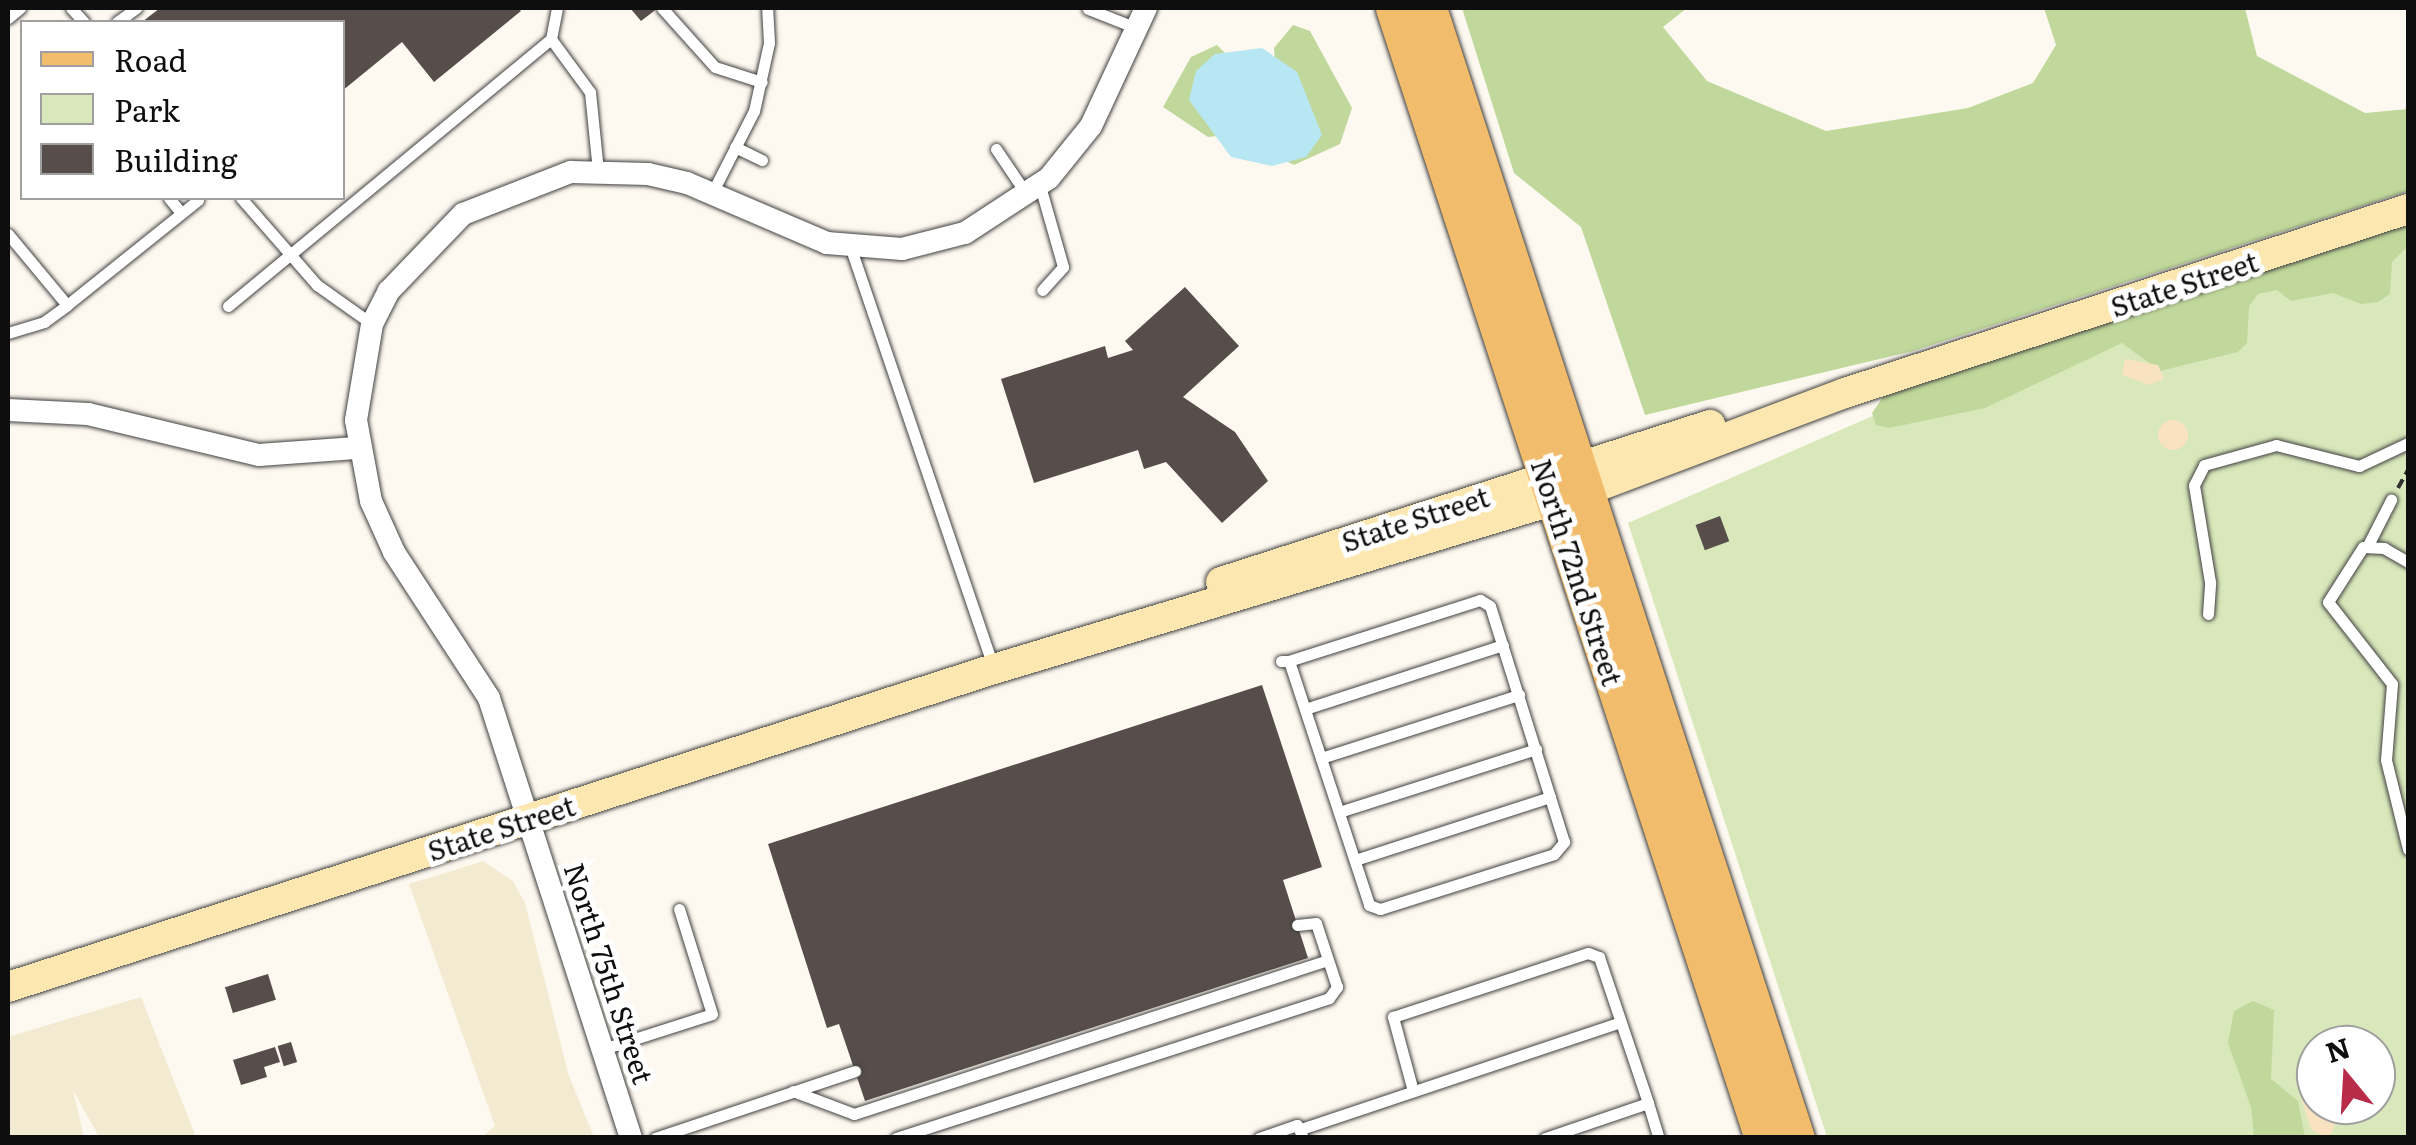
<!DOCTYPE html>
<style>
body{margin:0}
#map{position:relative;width:2416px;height:1145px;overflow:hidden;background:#fef9f0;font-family:Literata,serif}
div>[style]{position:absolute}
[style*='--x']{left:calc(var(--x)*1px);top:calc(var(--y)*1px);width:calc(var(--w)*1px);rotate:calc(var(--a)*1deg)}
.farmland>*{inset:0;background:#f3ebd1}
.green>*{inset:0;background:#d9e8bb}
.forest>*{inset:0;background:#c0d89b}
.sand>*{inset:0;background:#f8e2bf}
.round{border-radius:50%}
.water>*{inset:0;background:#b7e7f3}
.building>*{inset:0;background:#574e4b;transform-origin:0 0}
.path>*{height:4px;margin-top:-2px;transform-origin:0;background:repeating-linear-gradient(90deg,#303030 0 10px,transparent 0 15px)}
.roads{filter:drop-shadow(0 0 2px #414141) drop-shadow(0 0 2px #414141)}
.lane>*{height:11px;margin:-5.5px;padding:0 5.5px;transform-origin:5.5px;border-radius:5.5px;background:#fff}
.street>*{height:22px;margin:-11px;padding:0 11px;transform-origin:11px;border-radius:11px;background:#fff}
.secondary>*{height:30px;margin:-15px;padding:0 15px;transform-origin:15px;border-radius:15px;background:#fbe7af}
.primary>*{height:35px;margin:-17.5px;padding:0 17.5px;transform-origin:17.5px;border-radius:17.5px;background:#f2bc6d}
span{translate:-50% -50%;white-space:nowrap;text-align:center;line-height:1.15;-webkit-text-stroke:10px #fff;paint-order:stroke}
.street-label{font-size:28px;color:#0e0e0e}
.frame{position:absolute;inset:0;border:10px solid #0e0e0e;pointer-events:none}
.legend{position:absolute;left:20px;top:20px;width:325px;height:180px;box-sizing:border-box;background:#fff;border:2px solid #9f9f9f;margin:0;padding:12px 18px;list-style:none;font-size:30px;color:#0e0e0e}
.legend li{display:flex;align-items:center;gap:20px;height:50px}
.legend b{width:50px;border:2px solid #9f9f9f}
.north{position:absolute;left:2296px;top:1025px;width:100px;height:100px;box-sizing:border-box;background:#fff;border:2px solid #9f9f9f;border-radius:50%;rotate:342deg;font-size:28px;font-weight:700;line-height:40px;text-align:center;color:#0e0e0e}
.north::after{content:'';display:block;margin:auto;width:35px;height:45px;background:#b92c49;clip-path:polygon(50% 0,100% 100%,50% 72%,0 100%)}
</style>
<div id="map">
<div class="farmland">
<div style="clip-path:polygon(483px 861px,513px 881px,525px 903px,569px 1076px,594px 1137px,482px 1137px,495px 1126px,409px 884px)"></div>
<div style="clip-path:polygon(141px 997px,196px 1137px,99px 1137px,73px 1090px,84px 1137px,8px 1138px,8px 1037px)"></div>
</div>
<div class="green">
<div style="clip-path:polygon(evenodd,2408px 228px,2408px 1137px,1827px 1137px,1628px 523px,1973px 372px,2408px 228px,2316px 1045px,2376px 1045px,2376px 1105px,2316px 1105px,2316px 1045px)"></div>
</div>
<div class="forest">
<div style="clip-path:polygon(1462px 8px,1687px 8px,1663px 27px,1707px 81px,1826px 131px,1968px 108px,2033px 83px,2056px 45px,2044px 8px,2245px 8px,2257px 56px,2365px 113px,2408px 109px,2408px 191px,1913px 351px,1645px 415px,1581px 227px,1514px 173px)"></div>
<div style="clip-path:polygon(1293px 25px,1310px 31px,1352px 108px,1340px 144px,1294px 165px,1282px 159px,1274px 48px)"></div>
<div style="clip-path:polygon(1217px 45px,1227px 55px,1218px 136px,1208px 137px,1163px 107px,1191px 57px)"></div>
<div style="clip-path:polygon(2408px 218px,2408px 246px,2392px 262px,2390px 294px,2378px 302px,2361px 304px,2333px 293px,2291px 301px,2277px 290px,2258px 294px,2249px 306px,2247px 343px,2238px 352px,2160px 371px,2122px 343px,1985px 408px,1889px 428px,1876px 425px,1872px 413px,1885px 394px)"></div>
<div style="clip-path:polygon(2253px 1001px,2274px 1010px,2271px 1079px,2298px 1101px,2305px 1137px,2254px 1137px,2251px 1107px,2228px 1043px,2234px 1011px)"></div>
</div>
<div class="sand">
<div style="clip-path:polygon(2125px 359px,2158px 365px,2164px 379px,2149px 385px,2122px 375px)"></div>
<div class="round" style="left:2158px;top:420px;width:30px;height:30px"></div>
<div style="clip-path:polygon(2316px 1078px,2316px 1105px,2334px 1105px,2337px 1117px,2332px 1133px,2323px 1137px,2311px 1129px,2300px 1094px,2304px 1079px)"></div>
</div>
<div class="water">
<div style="clip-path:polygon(1262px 48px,1297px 72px,1322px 135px,1306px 157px,1272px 166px,1231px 157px,1189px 100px,1196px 71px,1215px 54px)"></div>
</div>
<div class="building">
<div style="clip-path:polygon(160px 8px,518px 8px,521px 11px,434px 82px,402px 42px,342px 91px,342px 22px,142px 22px)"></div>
<div style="clip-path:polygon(630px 8px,658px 8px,641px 21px)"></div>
<div style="clip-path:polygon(1185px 287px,1239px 346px,1183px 397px,1235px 432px,1268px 481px,1222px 523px,1166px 462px,1144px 469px,1138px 450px,1034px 483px,1001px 379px,1105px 346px,1108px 358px,1133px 350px,1125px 341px)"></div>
<div style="left:1720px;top:516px;width:27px;height:26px;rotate:70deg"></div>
<div style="clip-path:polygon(1262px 685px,1322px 867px,1283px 880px,1308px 958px,865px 1101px,839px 1024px,827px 1028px,768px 844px)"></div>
<div style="left:268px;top:974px;width:27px;height:45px;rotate:73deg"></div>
<div style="left:291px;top:1042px;width:21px;height:14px;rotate:73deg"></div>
<div style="clip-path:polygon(275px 1047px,280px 1062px,264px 1067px,267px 1077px,241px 1085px,233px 1060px)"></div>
</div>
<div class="path">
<div style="--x:2398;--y:488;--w:21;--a:-61"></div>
</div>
<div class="roads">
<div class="lane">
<div style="--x:71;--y:8;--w:19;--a:47"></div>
<div style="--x:662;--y:8;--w:79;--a:48.1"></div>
<div style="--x:715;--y:67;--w:49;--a:17.7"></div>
<div style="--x:1088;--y:9;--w:49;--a:21.4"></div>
<div style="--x:8;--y:18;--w:16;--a:-40"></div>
<div style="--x:117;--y:22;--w:24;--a:-36"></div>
<div style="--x:551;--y:39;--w:32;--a:-79"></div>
<div style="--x:735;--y:147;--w:30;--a:26"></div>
<div style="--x:996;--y:149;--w:55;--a:56"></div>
<div style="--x:1040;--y:186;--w:84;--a:74.1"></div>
<div style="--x:1063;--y:267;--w:31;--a:132"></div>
<div style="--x:712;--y:193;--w:92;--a:-62.9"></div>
<div style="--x:754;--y:111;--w:70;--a:-77.6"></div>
<div style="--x:769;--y:43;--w:35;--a:-93"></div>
<div style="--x:169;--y:198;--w:19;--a:51"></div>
<div style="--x:241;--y:198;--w:116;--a:48.9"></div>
<div style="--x:317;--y:285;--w:67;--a:35.3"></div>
<div style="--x:8;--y:234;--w:92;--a:50.3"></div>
<div style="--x:67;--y:305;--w:168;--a:-38.7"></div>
<div style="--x:850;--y:246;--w:446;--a:71.2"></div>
<div style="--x:228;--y:306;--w:419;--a:-39.6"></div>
<div style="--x:551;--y:39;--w:66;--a:53.7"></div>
<div style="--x:590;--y:92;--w:79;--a:84.2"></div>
<div style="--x:8;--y:333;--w:38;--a:-17"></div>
<div style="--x:44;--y:322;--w:29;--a:-36"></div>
<div style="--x:2368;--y:545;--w:51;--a:-62.9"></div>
<div style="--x:2408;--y:562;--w:28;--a:-150"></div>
<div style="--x:2384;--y:548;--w:21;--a:-177"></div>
<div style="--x:2363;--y:547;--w:65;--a:122.5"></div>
<div style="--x:2328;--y:602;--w:104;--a:52"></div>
<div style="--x:2392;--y:684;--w:76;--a:94.5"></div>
<div style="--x:2386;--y:760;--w:92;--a:76.1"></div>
<div style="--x:2208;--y:614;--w:32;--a:-86"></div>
<div style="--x:2210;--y:582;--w:98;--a:-99.4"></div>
<div style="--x:2194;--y:485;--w:22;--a:-63"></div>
<div style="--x:2204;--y:465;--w:75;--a:-15.5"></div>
<div style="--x:2276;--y:445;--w:86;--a:14.2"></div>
<div style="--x:2359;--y:466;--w:54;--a:-25.1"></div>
<div style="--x:1281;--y:661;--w:8;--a:0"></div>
<div style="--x:1289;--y:661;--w:257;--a:71.8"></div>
<div style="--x:1369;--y:905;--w:12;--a:20"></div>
<div style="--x:1380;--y:909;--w:182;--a:-17.5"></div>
<div style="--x:1554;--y:854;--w:16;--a:-50"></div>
<div style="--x:1564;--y:842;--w:247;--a:-107.4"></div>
<div style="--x:1490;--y:606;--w:12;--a:-149"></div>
<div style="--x:1480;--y:600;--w:201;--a:162.3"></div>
<div style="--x:1305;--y:709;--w:208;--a:-17.9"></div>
<div style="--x:1321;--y:758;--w:208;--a:-17.7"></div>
<div style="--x:1339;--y:812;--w:207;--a:-17.7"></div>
<div style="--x:1355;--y:860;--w:205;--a:-17.9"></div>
<div style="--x:603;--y:1049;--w:114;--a:-17.8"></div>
<div style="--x:712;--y:1014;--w:110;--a:-107.4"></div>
<div style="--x:793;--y:1091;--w:65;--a:20.7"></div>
<div style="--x:854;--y:1114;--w:498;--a:-18"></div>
<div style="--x:1413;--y:1091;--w:77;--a:-105.1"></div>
<div style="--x:1393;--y:1017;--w:205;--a:-18.2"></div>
<div style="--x:1588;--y:953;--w:12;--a:20"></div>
<div style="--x:1599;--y:957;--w:154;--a:71.4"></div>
<div style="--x:1648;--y:1103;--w:109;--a:161.2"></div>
<div style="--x:1648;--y:1103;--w:37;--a:73"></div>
<div style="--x:1301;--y:1129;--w:336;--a:-18.5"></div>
<div style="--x:655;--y:1138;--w:211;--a:-18.5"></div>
<div style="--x:896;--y:1138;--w:455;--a:-17.9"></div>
<div style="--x:1329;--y:998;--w:14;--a:-54"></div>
<div style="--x:1337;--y:987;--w:67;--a:-108.2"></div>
<div style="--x:1316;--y:923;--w:19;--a:174"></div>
<div style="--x:1259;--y:1138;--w:40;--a:-18.9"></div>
<div style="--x:1297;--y:1125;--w:14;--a:65"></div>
</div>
<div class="street">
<div style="--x:8;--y:410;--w:80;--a:2.9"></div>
<div style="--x:88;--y:414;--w:176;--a:13.5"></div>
<div style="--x:259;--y:455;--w:97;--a:-4.1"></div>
<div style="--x:631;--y:1138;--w:462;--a:-107.9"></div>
<div style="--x:489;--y:698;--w:174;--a:-123.1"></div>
<div style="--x:394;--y:552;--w:56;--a:-114.3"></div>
<div style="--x:371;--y:501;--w:82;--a:-100.5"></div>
<div style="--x:356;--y:420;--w:97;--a:-80.5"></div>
<div style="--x:372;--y:324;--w:37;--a:-63"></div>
<div style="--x:389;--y:291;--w:107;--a:-46.1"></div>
<div style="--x:463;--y:214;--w:116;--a:-21.3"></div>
<div style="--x:571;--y:172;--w:77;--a:1.5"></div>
<div style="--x:648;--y:174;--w:40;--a:13"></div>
<div style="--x:687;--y:183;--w:152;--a:23.2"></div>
<div style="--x:827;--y:243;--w:75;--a:4.6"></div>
<div style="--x:902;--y:249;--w:65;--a:-14.3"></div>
<div style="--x:965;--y:233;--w:100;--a:-33.2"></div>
<div style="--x:1049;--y:178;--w:67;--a:-51.1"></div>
<div style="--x:1091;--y:126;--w:130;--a:-65"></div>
</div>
<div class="secondary">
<div style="--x:1221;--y:582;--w:514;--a:-17.8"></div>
<div style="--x:8;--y:987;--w:1036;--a:-17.88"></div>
<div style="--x:994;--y:669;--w:620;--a:-16.77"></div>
<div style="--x:1588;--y:490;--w:275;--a:-20.7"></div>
<div style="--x:1845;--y:393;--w:592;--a:-18.1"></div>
</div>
<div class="primary">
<div style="--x:1393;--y:8;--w:1189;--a:71.92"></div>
<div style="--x:1429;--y:8;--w:1188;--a:71.96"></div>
</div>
</div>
<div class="street-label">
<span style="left:2184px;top:283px;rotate:-18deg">State Street</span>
<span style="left:1415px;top:518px;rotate:-18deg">State Street</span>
<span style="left:1578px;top:572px;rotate:72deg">North 72nd Street</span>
<span style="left:501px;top:827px;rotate:-18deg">State Street</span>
<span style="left:610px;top:973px;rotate:72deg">North 75th Street</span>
</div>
<div class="frame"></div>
<ul class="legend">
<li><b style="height:12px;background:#f2bc6d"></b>Road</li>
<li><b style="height:28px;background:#d9e8bb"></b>Park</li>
<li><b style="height:28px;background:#574e4b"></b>Building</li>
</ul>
<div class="north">N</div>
</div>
